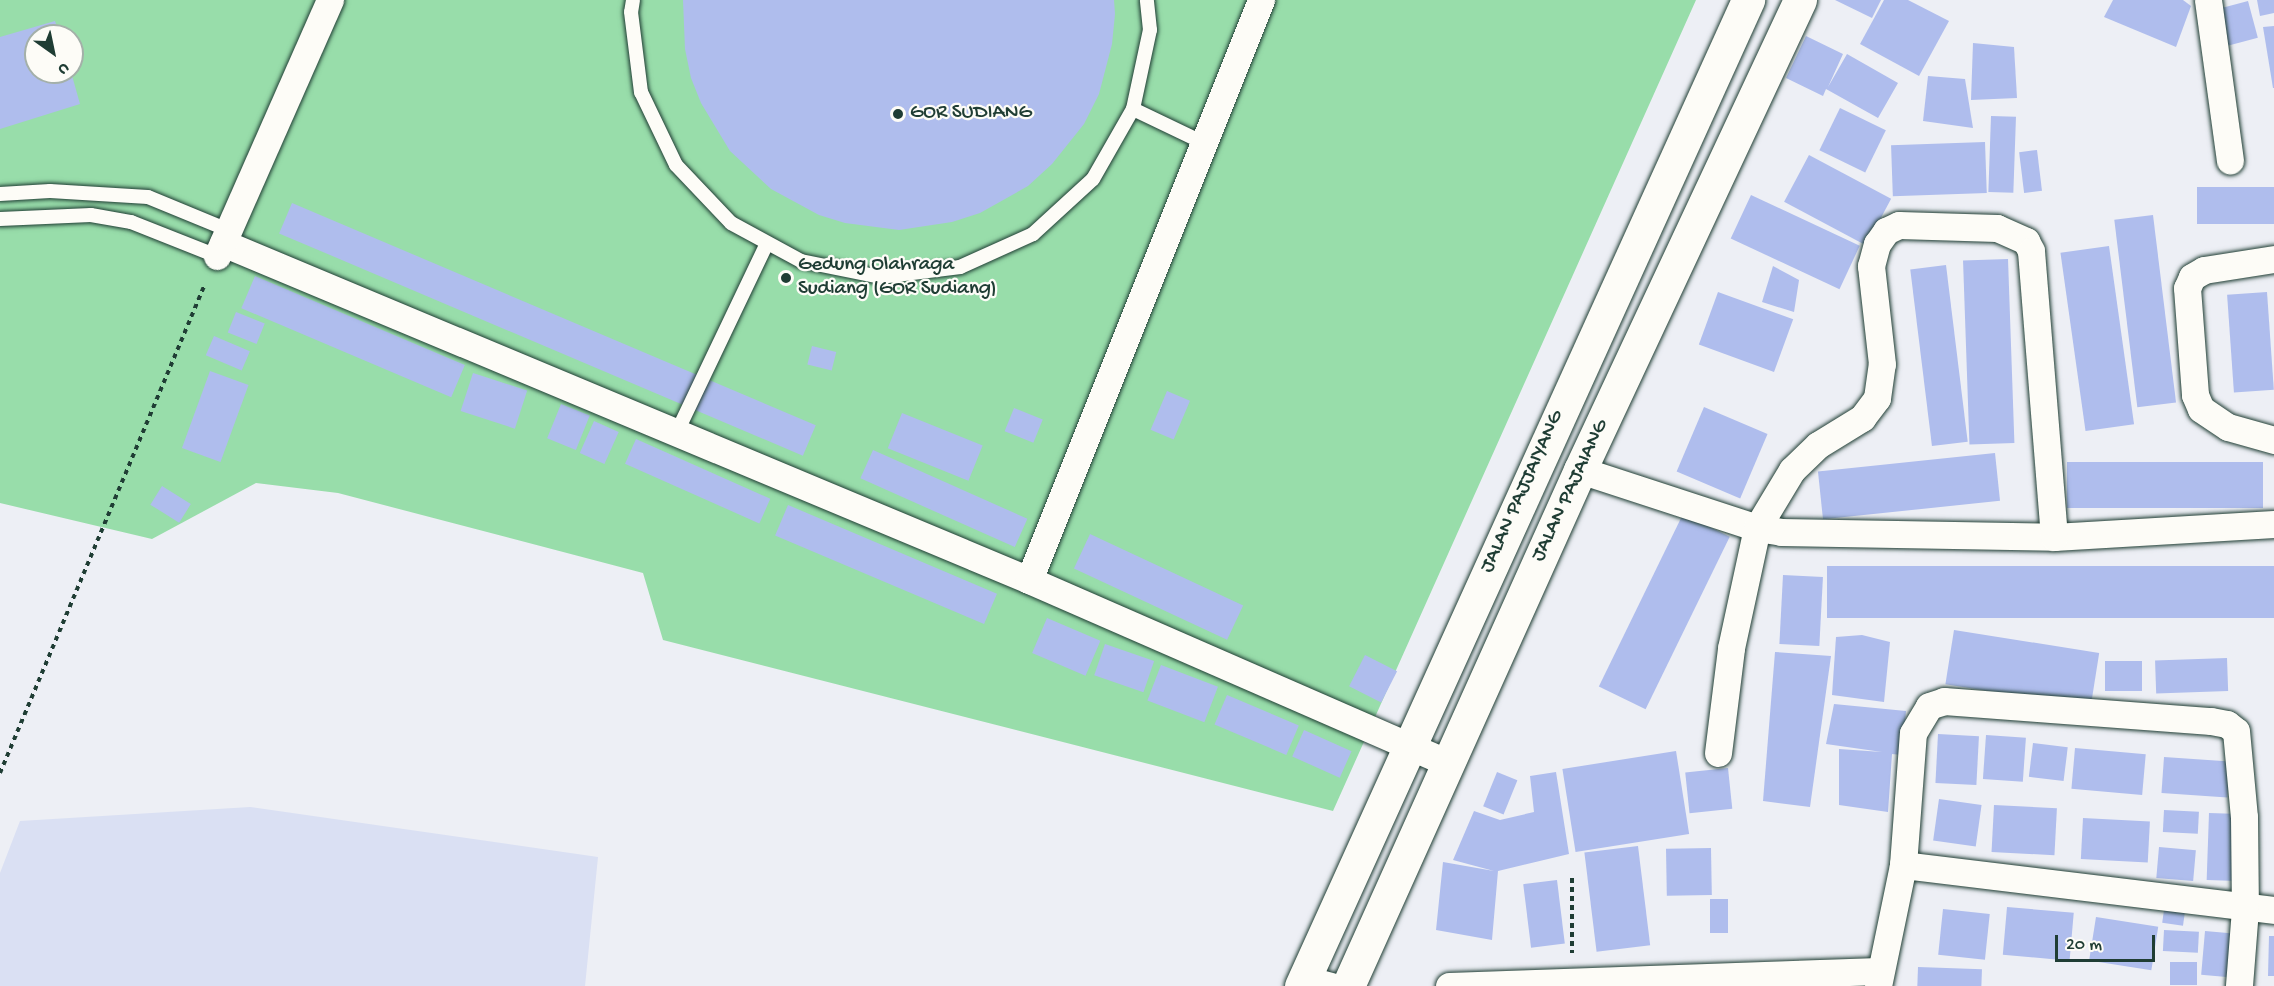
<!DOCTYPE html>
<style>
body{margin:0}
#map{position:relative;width:2274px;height:986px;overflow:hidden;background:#edeff5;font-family:"Gochi Hand",sans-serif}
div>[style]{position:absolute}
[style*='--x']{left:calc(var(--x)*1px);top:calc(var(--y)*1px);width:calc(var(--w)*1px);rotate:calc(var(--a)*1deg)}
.built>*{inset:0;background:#dae0f3}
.green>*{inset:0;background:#98ddaa}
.building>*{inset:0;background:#afbded;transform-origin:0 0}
.path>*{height:4px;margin-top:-2px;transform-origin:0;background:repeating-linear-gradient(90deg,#1f3d34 0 4.5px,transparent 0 9px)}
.roads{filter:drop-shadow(0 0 2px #1f3d34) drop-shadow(0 0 2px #1f3d34)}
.lane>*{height:14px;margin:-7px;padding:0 7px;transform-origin:7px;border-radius:7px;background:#fdfcf7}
.street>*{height:27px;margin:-13.5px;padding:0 13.5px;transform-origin:13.5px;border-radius:13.5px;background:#fdfcf7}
.secondary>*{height:33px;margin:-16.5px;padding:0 16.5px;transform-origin:16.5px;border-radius:16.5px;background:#fdfcf7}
.dots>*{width:16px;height:16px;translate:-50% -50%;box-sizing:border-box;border:3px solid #fdfcf7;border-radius:50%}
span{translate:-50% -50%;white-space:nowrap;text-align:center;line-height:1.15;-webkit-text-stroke:4.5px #fdfcf7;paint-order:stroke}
.poi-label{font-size:21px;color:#1f3d34}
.left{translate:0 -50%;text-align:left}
.street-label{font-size:21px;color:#1f3d34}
.north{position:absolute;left:24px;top:24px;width:60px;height:60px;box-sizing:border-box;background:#fdfcf7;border:2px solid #a4b0a9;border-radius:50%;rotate:147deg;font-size:16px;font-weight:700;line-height:24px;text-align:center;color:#1f3d34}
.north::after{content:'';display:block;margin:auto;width:21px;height:27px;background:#1f3d34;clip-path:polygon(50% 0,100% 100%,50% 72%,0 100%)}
.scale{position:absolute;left:2055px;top:935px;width:100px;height:27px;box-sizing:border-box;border:3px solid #1f3d34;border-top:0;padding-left:8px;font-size:18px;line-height:21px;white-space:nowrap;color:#1f3d34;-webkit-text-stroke:4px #fdfcf7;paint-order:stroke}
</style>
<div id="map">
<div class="built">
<div style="clip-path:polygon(250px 807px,598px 857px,585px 986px,0 986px,0 873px,20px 821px)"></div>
</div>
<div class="green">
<div style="clip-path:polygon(evenodd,0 0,1696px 0,1333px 811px,663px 640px,643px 573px,338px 493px,256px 483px,152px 539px,0 503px,0 0,36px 36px,72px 36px,72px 72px,36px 72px,36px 36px)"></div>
</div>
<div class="building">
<div style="clip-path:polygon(683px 0,1114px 0,1115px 14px,1112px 44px,1099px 94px,1084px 124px,1052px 164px,1028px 186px,980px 213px,952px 222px,899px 230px,845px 223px,819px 215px,771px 189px,730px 151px,701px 103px,691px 78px,685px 49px)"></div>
<div style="clip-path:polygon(1835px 0,1881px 0,1872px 18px)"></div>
<div style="clip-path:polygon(1884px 0,1908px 0,1949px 21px,1919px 76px,1860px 44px)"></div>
<div style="clip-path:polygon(2113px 0,2183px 0,2191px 6px,2176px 47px,2104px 17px)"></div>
<div style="clip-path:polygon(2257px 0,2274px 0,2274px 13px,2260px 16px)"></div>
<div style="left:2248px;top:1px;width:38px;height:36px;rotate:75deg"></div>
<div style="clip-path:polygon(55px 21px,60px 36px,36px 36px,36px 72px,71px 72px,80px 104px,0 129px,0 37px)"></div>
<div style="clip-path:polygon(2274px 26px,2274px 88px,2273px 88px,2263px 27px)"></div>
<div style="clip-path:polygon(1806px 36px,1843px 54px,1828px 87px,1847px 54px,1898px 83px,1878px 118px,1826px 89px,1823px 96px,1786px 78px)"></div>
<div style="clip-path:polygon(1973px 43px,2014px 47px,2017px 98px,1971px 100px)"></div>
<div style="clip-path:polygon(1928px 76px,1965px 79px,1973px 128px,1923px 121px)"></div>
<div style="left:1840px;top:108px;width:51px;height:47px;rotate:26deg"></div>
<div style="left:1991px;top:116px;width:25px;height:76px;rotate:2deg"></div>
<div style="left:1985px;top:142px;width:51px;height:94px;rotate:88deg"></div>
<div style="left:2037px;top:150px;width:41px;height:18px;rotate:83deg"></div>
<div style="left:1809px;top:155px;width:93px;height:53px;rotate:28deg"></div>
<div style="left:2274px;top:187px;width:37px;height:77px;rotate:90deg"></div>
<div style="left:1751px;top:195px;width:120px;height:48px;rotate:25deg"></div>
<div style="left:292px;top:203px;width:569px;height:33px;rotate:23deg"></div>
<div style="left:2153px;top:215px;width:189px;height:39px;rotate:83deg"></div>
<div style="left:2109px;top:246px;width:180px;height:49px;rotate:82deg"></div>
<div style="left:2008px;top:259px;width:184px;height:45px;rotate:88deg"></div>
<div style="left:1946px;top:265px;width:178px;height:36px;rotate:83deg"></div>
<div style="clip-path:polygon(1773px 266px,1799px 280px,1794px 312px,1762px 302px)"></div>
<div style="left:255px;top:276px;width:228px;height:35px;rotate:23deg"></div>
<div style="left:1718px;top:292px;width:80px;height:56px;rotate:20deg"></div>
<div style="left:2267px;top:292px;width:98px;height:40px;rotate:86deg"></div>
<div style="left:236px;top:312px;width:31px;height:22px;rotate:22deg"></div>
<div style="left:214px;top:336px;width:39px;height:21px;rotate:23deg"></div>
<div style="left:812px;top:346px;width:25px;height:19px;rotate:14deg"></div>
<div style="left:210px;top:371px;width:41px;height:82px;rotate:20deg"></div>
<div style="left:473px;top:373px;width:57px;height:40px;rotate:18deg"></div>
<div style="left:1167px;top:391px;width:25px;height:42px;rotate:23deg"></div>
<div style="left:561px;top:404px;width:31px;height:37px;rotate:22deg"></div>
<div style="left:1704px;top:407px;width:69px;height:70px;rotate:23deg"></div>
<div style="left:1014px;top:408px;width:31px;height:25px;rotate:22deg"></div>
<div style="left:902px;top:413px;width:87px;height:38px;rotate:22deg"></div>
<div style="left:594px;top:421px;width:27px;height:35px;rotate:24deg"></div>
<div style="left:636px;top:439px;width:147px;height:27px;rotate:24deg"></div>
<div style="left:873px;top:450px;width:169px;height:31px;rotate:24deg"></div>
<div style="left:1995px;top:453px;width:48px;height:178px;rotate:84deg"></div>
<div style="left:2263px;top:462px;width:46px;height:196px;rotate:90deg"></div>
<div style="left:162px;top:486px;width:34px;height:22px;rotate:32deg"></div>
<div style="left:788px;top:505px;width:227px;height:33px;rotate:23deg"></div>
<div style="left:1683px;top:514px;width:52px;height:192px;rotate:26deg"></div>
<div style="left:1090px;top:534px;width:169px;height:38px;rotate:25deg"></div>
<div style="left:2274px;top:566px;width:52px;height:447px;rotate:90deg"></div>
<div style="left:1783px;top:575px;width:40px;height:69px;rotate:3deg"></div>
<div style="left:1047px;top:618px;width:58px;height:38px;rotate:23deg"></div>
<div style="left:1954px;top:630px;width:147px;height:55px;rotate:9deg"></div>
<div style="clip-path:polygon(1862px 635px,1890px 642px,1884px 702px,1832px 695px,1836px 637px)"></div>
<div style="left:1105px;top:644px;width:52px;height:33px;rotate:19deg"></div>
<div style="clip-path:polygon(1775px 652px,1831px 656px,1810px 807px,1763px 801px)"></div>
<div style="left:1365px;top:655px;width:36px;height:35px;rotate:27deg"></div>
<div style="left:2227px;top:658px;width:33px;height:72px;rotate:88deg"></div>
<div style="left:2105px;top:661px;width:37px;height:30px"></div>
<div style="left:1161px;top:665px;width:61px;height:38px;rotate:21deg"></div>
<div style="left:1227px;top:695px;width:78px;height:32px;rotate:23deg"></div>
<div style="clip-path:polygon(1834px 704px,1906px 711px,1902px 755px,1892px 754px,1888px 812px,1839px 805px,1839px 749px,1882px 752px,1826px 744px)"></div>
<div style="left:1304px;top:730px;width:52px;height:29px;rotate:24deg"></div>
<div style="left:1938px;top:734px;width:41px;height:49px;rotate:3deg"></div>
<div style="left:1986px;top:735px;width:40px;height:44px;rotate:4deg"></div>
<div style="left:2033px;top:743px;width:35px;height:34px;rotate:7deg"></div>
<div style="left:2075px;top:748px;width:71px;height:41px;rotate:5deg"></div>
<div style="left:1676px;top:751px;width:84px;height:115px;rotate:81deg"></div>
<div style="left:2164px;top:757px;width:66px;height:36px;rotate:4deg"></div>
<div style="left:1728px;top:768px;width:41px;height:43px;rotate:84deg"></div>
<div style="left:1497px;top:772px;width:22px;height:37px;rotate:22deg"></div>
<div style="clip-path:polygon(1556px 772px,1569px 854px,1498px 871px,1492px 940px,1436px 930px,1443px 862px,1494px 871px,1453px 860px,1474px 811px,1500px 820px,1534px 812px,1530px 776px)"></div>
<div style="left:1939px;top:799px;width:43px;height:42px;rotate:8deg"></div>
<div style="left:1994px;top:805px;width:63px;height:47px;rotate:3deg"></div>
<div style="left:2164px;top:810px;width:35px;height:22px;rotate:3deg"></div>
<div style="left:2209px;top:813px;width:31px;height:67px;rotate:2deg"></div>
<div style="left:2083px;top:818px;width:67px;height:41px;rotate:3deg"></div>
<div style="left:1638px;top:846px;width:100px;height:54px;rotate:83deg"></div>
<div style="left:2159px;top:847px;width:37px;height:31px;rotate:5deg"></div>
<div style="left:1711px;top:848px;width:47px;height:45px;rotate:89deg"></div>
<div style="left:1557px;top:880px;width:64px;height:34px;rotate:83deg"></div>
<div style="left:1710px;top:899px;width:18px;height:34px"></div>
<div style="left:2007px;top:907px;width:67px;height:48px;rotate:5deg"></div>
<div style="left:1943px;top:909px;width:47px;height:46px;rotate:6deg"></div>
<div style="left:2164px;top:910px;width:21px;height:13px;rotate:8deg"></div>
<div style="left:2096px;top:917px;width:63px;height:44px;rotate:9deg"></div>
<div style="left:2164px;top:930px;width:35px;height:21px;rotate:3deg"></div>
<div style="left:2205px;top:931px;width:37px;height:44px;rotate:5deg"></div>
<div style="clip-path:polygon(2269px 936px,2274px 936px,2274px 976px,2268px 976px)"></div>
<div style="left:2170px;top:962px;width:27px;height:23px"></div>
<div style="left:1918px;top:967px;width:64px;height:19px;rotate:2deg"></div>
</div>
<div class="path">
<div style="--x:0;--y:773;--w:530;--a:-67.26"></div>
<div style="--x:1572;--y:878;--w:75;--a:90"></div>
</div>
<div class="roads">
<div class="lane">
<div style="--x:633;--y:0;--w:12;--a:99"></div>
<div style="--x:631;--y:12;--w:81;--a:82.9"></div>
<div style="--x:641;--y:92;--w:81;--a:64.4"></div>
<div style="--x:676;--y:165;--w:80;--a:46.5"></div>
<div style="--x:731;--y:223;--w:80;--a:28.5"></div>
<div style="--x:801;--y:261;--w:81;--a:11.4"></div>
<div style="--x:880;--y:277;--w:81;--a:-7.1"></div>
<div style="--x:960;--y:267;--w:80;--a:-24.3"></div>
<div style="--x:1033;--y:234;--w:81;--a:-42.5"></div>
<div style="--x:1093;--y:179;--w:81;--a:-60.3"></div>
<div style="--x:1133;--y:109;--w:81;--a:-77.9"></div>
<div style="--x:1150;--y:30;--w:30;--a:-96"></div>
<div style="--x:1133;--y:109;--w:81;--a:25.6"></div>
<div style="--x:0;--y:194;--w:50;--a:-3.4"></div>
<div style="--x:50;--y:191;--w:98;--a:3.5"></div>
<div style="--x:148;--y:197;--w:87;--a:22.4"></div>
<div style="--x:0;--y:219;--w:91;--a:-2.5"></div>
<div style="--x:91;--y:215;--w:41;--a:9.9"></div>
<div style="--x:131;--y:222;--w:92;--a:21.6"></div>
<div style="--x:677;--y:432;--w:209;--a:-64.5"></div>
</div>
<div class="street">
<div style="--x:2208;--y:0;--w:162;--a:82.2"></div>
<div style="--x:223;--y:243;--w:874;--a:22.69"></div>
<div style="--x:1029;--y:580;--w:456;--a:23.6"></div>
<div style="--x:217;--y:256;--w:280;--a:-66.2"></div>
<div style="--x:2274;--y:259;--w:71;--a:171.1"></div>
<div style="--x:2204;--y:270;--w:14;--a:150"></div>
<div style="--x:2192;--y:277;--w:12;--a:114"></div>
<div style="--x:2187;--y:288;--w:107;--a:85.7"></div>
<div style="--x:2195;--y:395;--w:15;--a:67"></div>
<div style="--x:2201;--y:409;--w:32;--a:34"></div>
<div style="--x:2228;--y:427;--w:48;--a:15.8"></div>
<div style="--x:1580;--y:470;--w:186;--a:18.1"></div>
<div style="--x:1757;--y:528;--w:24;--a:9"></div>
<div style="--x:1781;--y:532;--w:273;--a:1"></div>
<div style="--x:2054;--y:537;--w:220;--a:-3.4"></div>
<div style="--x:1029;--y:580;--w:625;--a:-68.2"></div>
<div style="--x:1718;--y:753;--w:106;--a:-82.9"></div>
<div style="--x:1731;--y:648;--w:123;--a:-77.8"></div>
<div style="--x:1757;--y:528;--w:68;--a:-58.9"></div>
<div style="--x:1792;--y:470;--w:36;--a:-44"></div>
<div style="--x:1818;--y:445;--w:52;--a:-31.5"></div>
<div style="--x:1862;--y:418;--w:25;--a:-53"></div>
<div style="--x:1877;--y:398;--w:34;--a:-82"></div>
<div style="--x:1882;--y:364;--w:99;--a:-96.4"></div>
<div style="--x:1871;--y:266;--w:23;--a:-75"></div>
<div style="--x:1877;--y:244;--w:16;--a:-55"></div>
<div style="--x:1886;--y:231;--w:14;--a:-25"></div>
<div style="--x:1899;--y:225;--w:98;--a:1.8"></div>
<div style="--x:1997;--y:228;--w:32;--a:24"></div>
<div style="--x:2026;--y:241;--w:11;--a:63"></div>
<div style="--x:2031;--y:251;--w:287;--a:85.4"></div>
<div style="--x:1903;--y:865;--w:374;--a:6.9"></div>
<div style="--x:1305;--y:979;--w:27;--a:15"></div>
<div style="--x:1449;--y:986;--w:430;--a:-2"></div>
<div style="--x:1878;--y:986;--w:124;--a:-78.3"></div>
<div style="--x:1903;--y:865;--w:132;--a:-85.7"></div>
<div style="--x:1913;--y:733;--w:31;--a:-59"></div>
<div style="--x:1929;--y:706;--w:16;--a:-18"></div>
<div style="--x:1944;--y:701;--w:268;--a:4.3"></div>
<div style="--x:2211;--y:721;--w:16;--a:11"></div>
<div style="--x:2227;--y:724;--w:11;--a:38"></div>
<div style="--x:2236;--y:731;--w:86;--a:84.7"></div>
<div style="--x:2244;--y:817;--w:92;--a:89.4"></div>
<div style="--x:2245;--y:909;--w:77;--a:94.5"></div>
</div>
<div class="secondary">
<div style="--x:1301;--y:986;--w:1083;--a:-65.61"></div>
<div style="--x:1348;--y:986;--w:566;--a:-65.79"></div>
<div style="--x:1580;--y:470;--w:519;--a:-64.92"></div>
</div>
</div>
<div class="dots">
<div style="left:898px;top:114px;background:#1f3d34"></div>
<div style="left:786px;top:278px;background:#1f3d34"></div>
</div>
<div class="poi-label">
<span class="left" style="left:910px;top:114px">GOR SUDIANG</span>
<span class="left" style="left:798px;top:278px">Gedung Olahraga<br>Sudiang (GOR Sudiang)</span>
</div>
<div class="street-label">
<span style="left:1571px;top:491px;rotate:-65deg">JALAN PAJAIANG</span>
<span style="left:1523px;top:492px;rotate:-66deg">JALAN PAJJAIYANG</span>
</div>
<div class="north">U</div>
<div class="scale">20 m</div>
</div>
